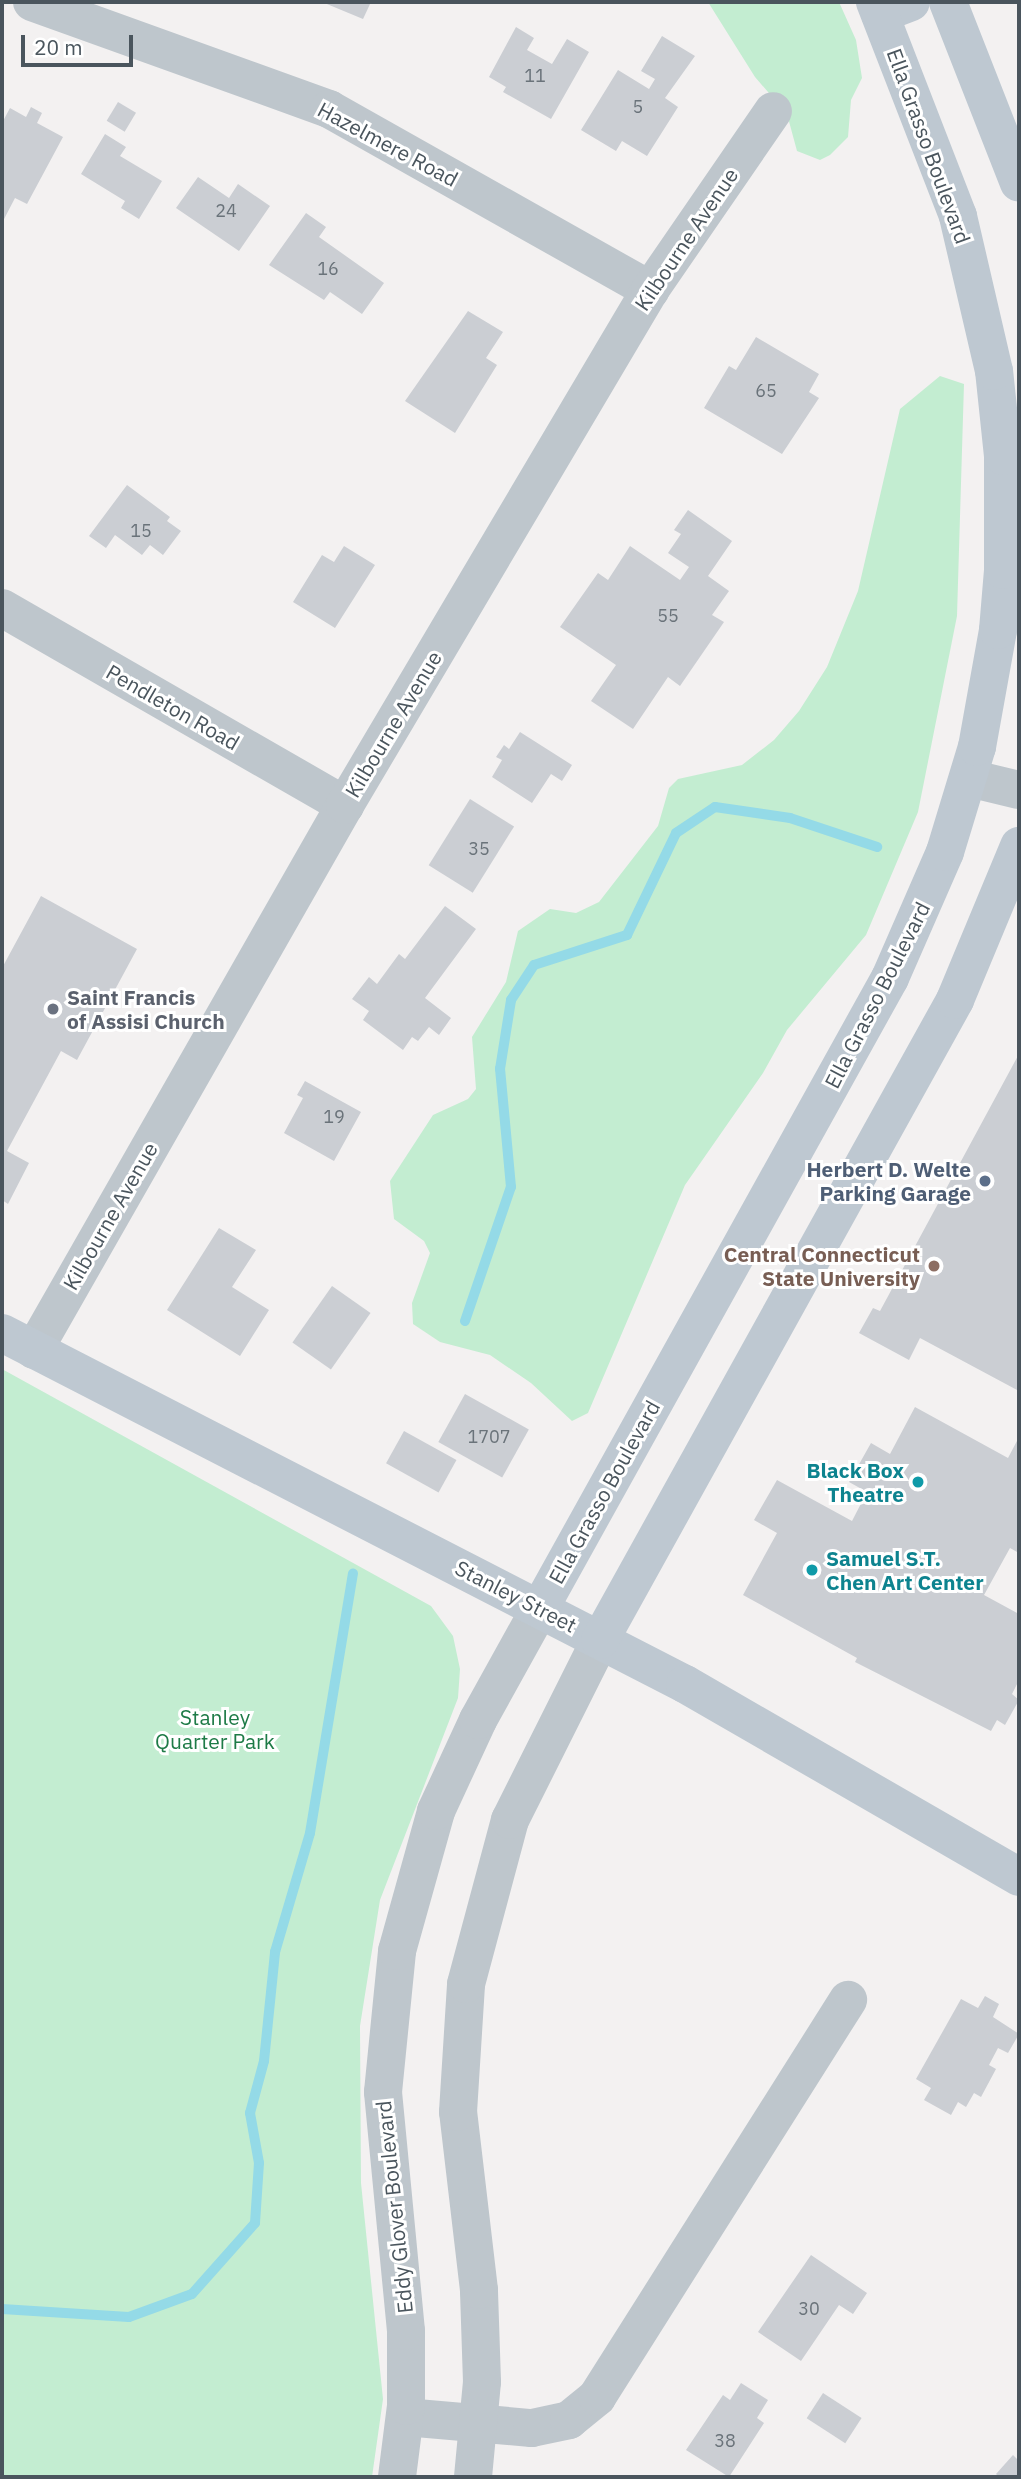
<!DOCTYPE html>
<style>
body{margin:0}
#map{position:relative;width:1021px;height:2479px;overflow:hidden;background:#f3f1f1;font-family:"IBM Plex Sans",sans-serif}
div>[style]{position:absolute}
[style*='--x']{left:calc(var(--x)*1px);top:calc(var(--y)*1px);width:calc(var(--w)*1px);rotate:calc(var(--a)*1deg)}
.green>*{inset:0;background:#c3edd1}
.stream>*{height:10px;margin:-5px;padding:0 5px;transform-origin:5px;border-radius:5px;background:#94dae7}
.building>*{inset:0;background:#cbced3;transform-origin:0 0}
.minor>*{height:38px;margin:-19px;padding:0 19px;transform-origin:19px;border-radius:19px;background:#bec6cc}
.tertiary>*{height:38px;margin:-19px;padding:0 19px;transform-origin:19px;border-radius:19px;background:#bec6cc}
.secondary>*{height:38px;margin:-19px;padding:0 19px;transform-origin:19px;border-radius:19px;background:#bec8d1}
.dots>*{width:19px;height:19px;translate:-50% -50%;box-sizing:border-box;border:4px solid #fff;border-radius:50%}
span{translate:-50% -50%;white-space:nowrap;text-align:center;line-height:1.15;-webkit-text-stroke:6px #fff;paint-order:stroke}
.number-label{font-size:18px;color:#6a737a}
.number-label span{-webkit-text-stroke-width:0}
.street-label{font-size:21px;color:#4a555d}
.worship-label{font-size:21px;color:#5b616d;font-weight:700}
.left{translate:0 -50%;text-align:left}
.service-label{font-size:21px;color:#4e5e75;font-weight:700}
.right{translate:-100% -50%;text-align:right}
.education-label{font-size:21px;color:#785e54;font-weight:700}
.culture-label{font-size:21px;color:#0d838f;font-weight:700}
.park-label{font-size:21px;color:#1e7b47}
.frame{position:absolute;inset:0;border:4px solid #4a555d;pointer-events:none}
.scale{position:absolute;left:21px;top:35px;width:112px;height:32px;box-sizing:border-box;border:4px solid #4a555d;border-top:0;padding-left:9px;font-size:21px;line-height:24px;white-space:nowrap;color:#4a555d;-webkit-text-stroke:5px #fff;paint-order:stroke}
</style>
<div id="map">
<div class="green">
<div style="clip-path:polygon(708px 2px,839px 2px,856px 40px,862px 78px,851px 100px,848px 137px,830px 155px,820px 160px,797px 151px,787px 114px,755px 77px)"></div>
<div style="clip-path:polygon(940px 376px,964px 384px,957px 616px,918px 812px,866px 935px,787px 1030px,763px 1073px,685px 1185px,588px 1413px,572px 1421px,531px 1383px,490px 1355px,440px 1342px,413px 1324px,412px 1303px,430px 1253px,424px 1241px,394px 1219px,390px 1181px,433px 1115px,468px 1099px,476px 1089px,472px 1037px,506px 982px,518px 931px,550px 909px,576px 913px,599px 902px,658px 826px,669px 788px,678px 779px,742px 765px,774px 740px,799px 711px,827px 667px,858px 591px,900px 409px)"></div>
<div style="clip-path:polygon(2px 1369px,431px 1606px,453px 1636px,460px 1669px,458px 1698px,380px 1900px,360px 2026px,361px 2183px,383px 2399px,372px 2477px,2px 2477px)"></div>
</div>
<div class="stream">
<div style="--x:465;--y:1321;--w:142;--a:-71.1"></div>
<div style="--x:511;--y:1187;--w:119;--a:-95.3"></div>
<div style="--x:500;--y:1069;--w:70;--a:-80.9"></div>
<div style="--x:511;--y:1000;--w:42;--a:-56.7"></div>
<div style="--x:534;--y:965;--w:98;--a:-17.9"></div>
<div style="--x:627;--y:935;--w:113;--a:-64.3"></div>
<div style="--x:676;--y:833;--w:47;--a:-33.7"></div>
<div style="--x:715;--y:807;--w:76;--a:8.3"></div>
<div style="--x:790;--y:818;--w:92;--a:18.4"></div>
<div style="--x:2;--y:2309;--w:127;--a:3.6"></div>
<div style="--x:129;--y:2317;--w:67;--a:-20.1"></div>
<div style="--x:192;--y:2294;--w:95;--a:-48.4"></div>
<div style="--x:255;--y:2223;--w:60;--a:-86.2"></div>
<div style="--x:259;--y:2163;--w:51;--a:-100.2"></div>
<div style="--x:250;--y:2113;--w:54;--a:-74.9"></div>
<div style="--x:264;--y:2061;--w:110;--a:-84.2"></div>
<div style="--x:275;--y:1952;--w:124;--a:-73.6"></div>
<div style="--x:310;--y:1833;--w:263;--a:-80.6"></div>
</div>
<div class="building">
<div style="clip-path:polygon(322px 2px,371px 2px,363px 19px)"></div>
<div style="clip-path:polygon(516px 27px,534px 38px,527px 50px,552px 64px,567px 39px,589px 52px,551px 119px,503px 92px,506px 87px,489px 77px)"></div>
<div style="clip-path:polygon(662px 36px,695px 56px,665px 98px,678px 107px,647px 156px,622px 141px,616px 151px,581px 130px,618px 70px,649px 89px,655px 79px,641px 71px)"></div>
<div style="left:118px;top:102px;width:21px;height:22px;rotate:31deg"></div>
<div style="clip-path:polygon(31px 107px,42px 113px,37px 123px,63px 137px,27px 204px,15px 198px,2px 223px,2px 123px,10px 108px,26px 117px)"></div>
<div style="clip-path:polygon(105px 134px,126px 147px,120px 156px,162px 181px,139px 219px,121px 208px,125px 201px,81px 174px)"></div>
<div style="clip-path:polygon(198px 177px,229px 198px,238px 184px,270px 206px,239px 251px,176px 208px)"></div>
<div style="clip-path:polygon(306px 213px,326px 227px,319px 237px,384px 283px,362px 314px,330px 292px,324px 300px,269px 265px)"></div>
<div style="clip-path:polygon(468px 311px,503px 332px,486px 358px,497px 365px,455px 433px,405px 401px)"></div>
<div style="clip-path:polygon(756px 337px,819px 374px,809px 392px,819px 398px,782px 454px,704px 408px,729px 366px,736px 370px)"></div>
<div style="clip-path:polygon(127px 485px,170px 517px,167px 521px,181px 531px,163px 555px,150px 545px,142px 555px,115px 535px,106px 548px,89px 536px)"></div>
<div style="clip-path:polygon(688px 510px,732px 541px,708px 576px,729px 591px,712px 615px,724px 622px,680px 686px,668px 677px,633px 729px,591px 701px,616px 665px,560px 627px,598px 573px,608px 580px,630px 546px,680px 580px,689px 567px,668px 553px,681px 534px,674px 530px)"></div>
<div style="clip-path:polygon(344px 546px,375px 565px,335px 628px,293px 602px,322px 555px,334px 562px)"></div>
<div style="clip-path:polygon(520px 732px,572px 765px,562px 781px,551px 774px,532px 803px,492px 777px,502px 760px,496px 757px,504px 745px,509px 749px)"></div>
<div style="left:470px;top:799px;width:52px;height:78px;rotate:32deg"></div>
<div style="clip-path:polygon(41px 896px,137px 949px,77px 1060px,61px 1051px,7px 1151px,29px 1163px,8px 1204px,2px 1200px,2px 968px)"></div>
<div style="clip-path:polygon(445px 906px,476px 929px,425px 998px,451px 1018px,439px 1035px,429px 1027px,418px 1041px,412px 1037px,403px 1050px,363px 1020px,369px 1011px,352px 999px,369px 977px,377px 984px,399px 954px,405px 959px)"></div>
<div style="clip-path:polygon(1019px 1054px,1019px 1391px,920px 1338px,909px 1360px,859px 1333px,873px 1308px,880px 1311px)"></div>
<div style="clip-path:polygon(305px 1081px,361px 1112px,334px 1161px,284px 1133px,303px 1098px,297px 1095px)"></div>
<div style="clip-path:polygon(219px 1228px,256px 1250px,232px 1287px,269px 1310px,240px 1356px,167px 1310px)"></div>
<div style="left:332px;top:1286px;width:47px;height:69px;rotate:35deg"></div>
<div style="left:465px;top:1394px;width:73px;height:55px;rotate:29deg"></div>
<div style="clip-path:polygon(915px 1407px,1008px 1458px,1019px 1437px,1019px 1553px,1010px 1548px,984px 1595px,1019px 1614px,1019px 1680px,1012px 1694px,1019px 1700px,1005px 1725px,997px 1720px,991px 1731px,855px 1662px,857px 1658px,743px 1595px,777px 1533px,754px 1520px,777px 1480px,852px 1521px,867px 1492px,849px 1482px,871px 1443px,890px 1454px)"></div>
<div style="left:404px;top:1431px;width:60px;height:37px;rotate:29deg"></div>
<div style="clip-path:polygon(985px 1996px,999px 2004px,993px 2017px,1019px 2034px,1008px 2053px,998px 2048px,989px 2065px,996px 2069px,981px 2097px,974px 2093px,966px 2107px,958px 2102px,951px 2115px,924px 2100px,931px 2088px,916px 2079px,961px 1999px,978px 2008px)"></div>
<div style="clip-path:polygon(811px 2255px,867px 2293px,853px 2314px,839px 2305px,801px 2361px,758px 2332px)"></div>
<div style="clip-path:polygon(741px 2383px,768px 2400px,757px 2418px,764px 2423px,729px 2477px,686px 2450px,723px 2395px,730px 2400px)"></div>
<div style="left:823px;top:2393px;width:46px;height:30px;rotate:33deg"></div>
<div style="clip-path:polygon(1013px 2455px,1019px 2461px,1019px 2477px,999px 2477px,996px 2474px)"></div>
</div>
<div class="minor">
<div style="--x:32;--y:2;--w:316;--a:19.8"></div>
<div style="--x:329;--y:109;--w:369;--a:29.4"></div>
<div style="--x:2;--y:608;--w:396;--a:29.9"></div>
<div style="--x:969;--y:778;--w:51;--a:13.5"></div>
<div style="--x:34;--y:1350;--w:627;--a:-60.29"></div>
<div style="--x:345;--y:805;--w:599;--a:-59.36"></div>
<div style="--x:650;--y:290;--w:217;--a:-55.5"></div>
<div style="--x:405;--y:2417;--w:127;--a:5"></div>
<div style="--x:532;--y:2428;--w:38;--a:-12"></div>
<div style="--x:569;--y:2420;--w:36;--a:-39"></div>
<div style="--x:597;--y:2397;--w:470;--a:-57.7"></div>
</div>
<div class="tertiary">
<div style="--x:397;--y:2477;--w:72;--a:-82.8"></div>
<div style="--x:406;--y:2406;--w:75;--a:-90"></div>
<div style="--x:406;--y:2331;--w:240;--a:-95.5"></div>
<div style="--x:383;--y:2092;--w:142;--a:-84.3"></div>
<div style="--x:397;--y:1951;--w:145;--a:-74.4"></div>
<div style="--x:436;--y:1811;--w:100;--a:-65.2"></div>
<div style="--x:478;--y:1720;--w:128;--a:-61"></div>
<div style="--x:473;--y:2477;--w:95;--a:-84.6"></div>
<div style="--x:482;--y:2382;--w:92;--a:-91.9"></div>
<div style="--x:479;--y:2290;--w:179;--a:-96.7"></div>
<div style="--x:458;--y:2112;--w:128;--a:-86.4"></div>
<div style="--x:466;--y:1984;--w:170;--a:-75"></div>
<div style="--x:510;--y:1820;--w:201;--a:-63.4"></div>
</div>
<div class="secondary">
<div style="--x:948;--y:2;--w:194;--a:68.6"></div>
<div style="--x:880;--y:14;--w:33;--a:-21"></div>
<div style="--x:2;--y:1333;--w:768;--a:27.2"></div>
<div style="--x:685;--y:1684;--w:386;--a:30"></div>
<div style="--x:540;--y:1608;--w:721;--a:-60.95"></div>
<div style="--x:890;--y:978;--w:137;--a:-66.4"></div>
<div style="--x:945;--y:852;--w:110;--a:-73.1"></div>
<div style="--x:977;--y:747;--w:119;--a:-79.8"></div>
<div style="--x:998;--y:630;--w:60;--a:-85.2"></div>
<div style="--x:1003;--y:570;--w:114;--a:-90"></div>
<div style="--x:1003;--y:456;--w:85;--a:-96"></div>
<div style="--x:994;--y:371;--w:159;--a:-103.1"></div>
<div style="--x:958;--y:216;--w:230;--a:-111.2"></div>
<div style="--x:600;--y:1640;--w:732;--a:-60.98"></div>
<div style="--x:955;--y:1000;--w:167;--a:-67.4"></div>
</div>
<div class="dots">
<div style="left:53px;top:1009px;background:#6b7280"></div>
<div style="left:985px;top:1181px;background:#5c6f8a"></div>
<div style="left:934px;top:1266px;background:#8d6e63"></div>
<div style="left:918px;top:1482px;background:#0f9aa8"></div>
<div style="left:812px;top:1570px;background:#0f9aa8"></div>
</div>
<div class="number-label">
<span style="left:535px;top:76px">11</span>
<span style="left:638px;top:107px">5</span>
<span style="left:226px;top:211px">24</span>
<span style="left:328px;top:269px">16</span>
<span style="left:766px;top:391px">65</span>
<span style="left:141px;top:531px">15</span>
<span style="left:668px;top:616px">55</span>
<span style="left:479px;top:849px">35</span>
<span style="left:334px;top:1117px">19</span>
<span style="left:489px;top:1437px">1707</span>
<span style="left:809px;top:2309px">30</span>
<span style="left:725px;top:2441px">38</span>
</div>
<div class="street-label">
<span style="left:388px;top:144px;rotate:28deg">Hazelmere Road</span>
<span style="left:929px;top:146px;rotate:70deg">Ella Grasso Boulevard</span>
<span style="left:686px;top:239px;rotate:-56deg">Kilbourne Avenue</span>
<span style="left:173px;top:707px;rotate:30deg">Pendleton Road</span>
<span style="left:393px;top:724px;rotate:-59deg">Kilbourne Avenue</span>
<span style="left:877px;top:995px;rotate:-63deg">Ella Grasso Boulevard</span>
<span style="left:110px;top:1216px;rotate:-60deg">Kilbourne Avenue</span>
<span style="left:604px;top:1492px;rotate:-61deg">Ella Grasso Boulevard</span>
<span style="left:516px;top:1596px;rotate:27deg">Stanley Street</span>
<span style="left:394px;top:2207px;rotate:-96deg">Eddy Glover Boulevard</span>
</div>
<div class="worship-label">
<span class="left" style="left:67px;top:1009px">Saint Francis<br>of Assisi Church</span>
</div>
<div class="service-label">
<span class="right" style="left:971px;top:1181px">Herbert D. Welte<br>Parking Garage</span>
</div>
<div class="education-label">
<span class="right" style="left:920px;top:1266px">Central Connecticut<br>State University</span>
</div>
<div class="culture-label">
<span class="right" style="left:904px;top:1482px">Black Box<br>Theatre</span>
<span class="left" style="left:826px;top:1570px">Samuel S.T.<br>Chen Art Center</span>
</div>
<div class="park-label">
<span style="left:215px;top:1729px">Stanley<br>Quarter Park</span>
</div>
<div class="frame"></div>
<div class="scale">20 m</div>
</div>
